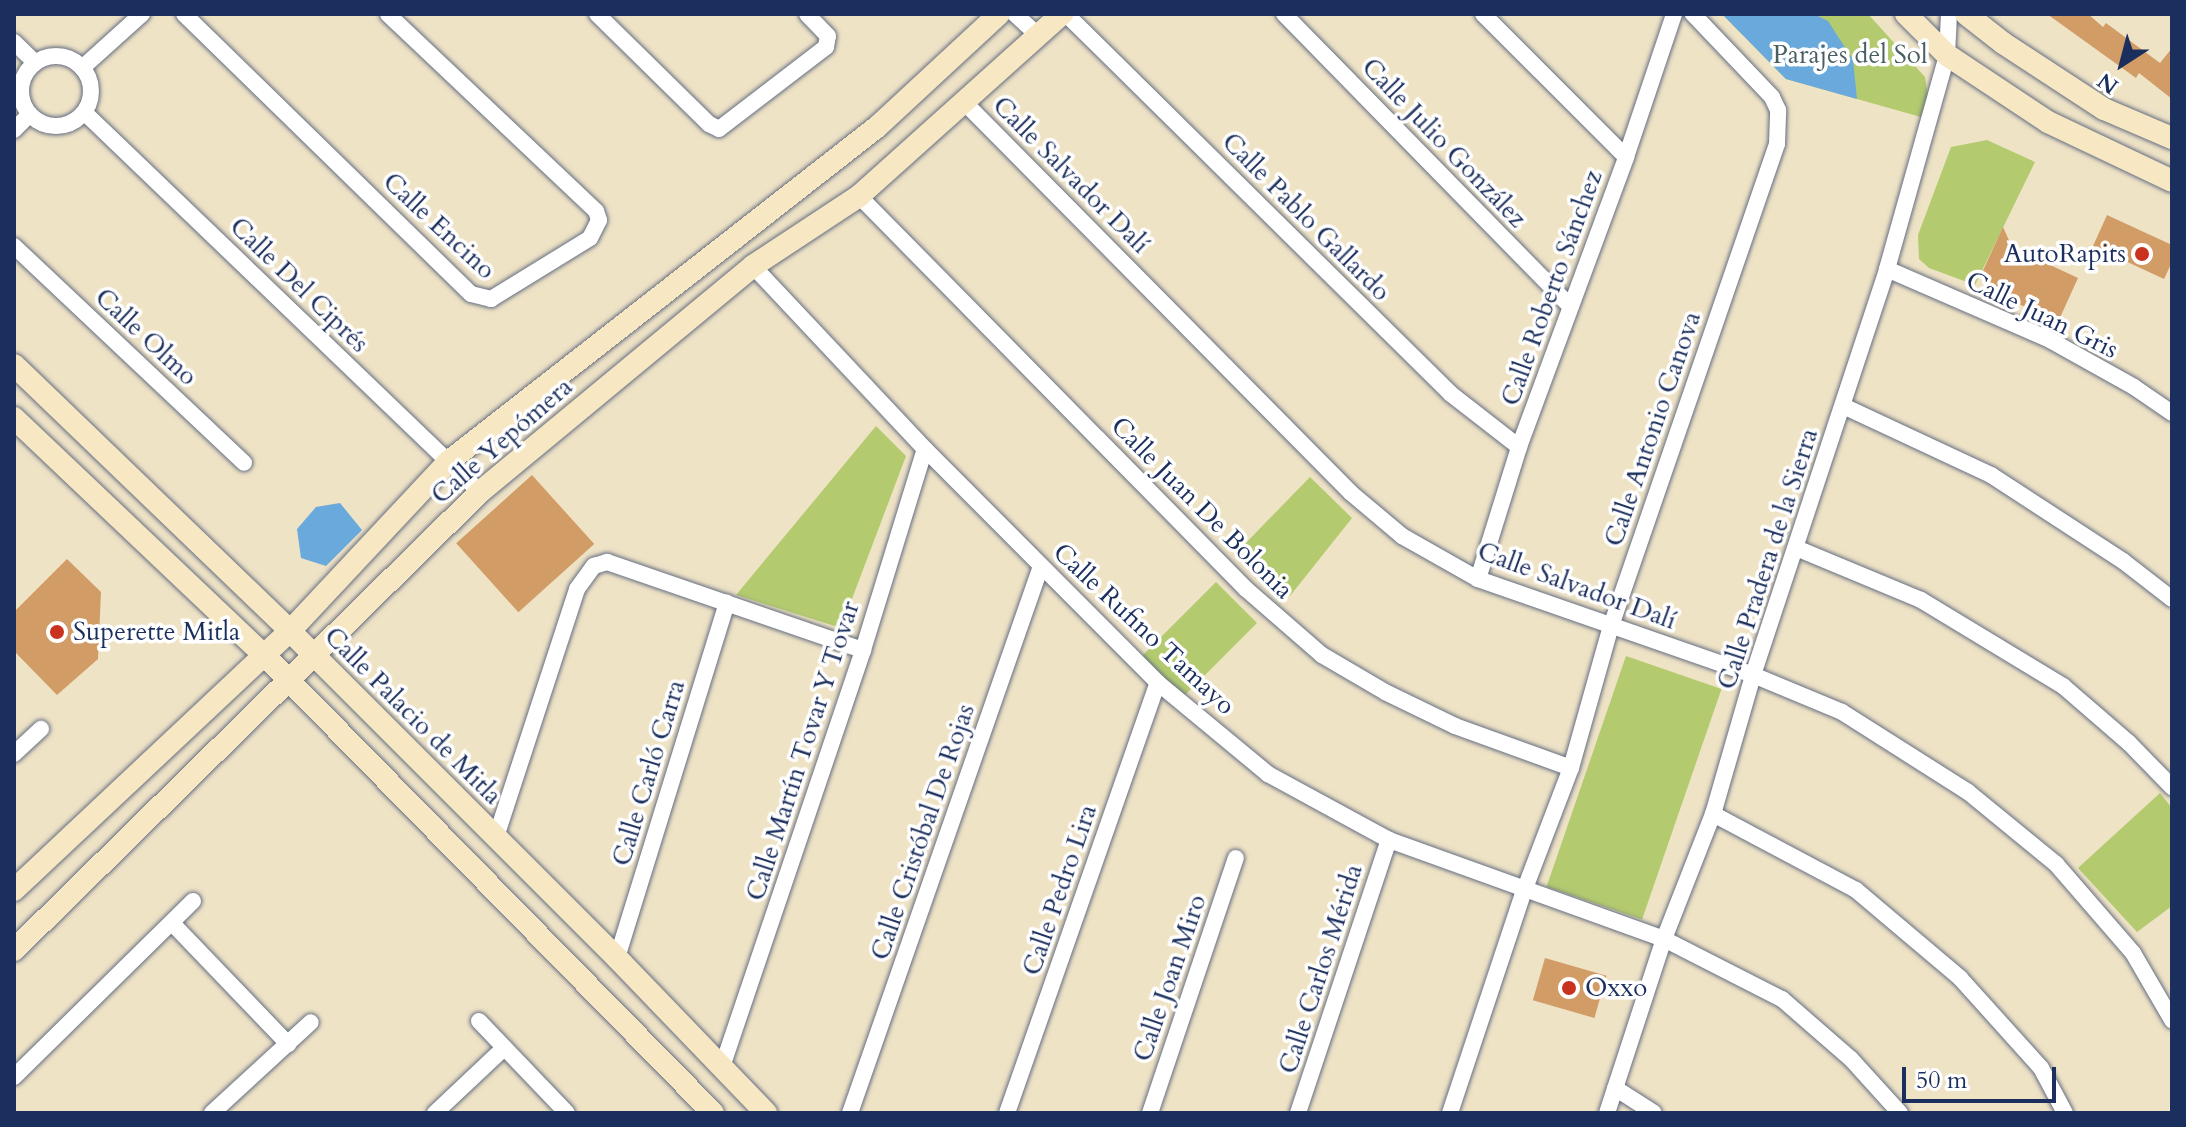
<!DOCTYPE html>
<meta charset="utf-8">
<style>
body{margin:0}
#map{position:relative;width:2186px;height:1127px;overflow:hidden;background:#efe3c6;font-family:Cardo,serif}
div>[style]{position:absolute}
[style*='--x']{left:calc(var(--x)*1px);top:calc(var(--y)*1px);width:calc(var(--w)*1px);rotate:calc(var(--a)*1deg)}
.green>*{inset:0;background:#b3ca6f;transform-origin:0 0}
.water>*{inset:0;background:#69a9dc}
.building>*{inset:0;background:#d29c67;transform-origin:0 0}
.roads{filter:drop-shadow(0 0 2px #656e82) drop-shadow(0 0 2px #656e82)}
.street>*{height:16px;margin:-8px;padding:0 8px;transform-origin:8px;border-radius:8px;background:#fff}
.street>.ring{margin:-8px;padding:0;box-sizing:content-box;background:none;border:16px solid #fff;border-radius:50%}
.secondary>*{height:22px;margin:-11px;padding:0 11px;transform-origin:11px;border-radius:11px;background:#f7e8c3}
.dots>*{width:22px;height:22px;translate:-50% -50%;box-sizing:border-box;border:4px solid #fff;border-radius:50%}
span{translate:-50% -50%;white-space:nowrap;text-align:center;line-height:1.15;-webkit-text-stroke:7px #fff;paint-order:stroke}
.park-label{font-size:26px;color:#495e63}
.street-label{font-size:26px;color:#1b2f5e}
.poi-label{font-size:26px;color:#1b2f5e}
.right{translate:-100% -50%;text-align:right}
.left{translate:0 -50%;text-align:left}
.frame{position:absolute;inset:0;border:16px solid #1b2f5e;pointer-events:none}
.north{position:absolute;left:2082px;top:24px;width:80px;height:80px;-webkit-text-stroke:6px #fff;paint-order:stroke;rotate:216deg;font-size:22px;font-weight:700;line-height:32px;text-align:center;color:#1b2f5e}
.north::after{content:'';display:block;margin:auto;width:28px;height:36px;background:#1b2f5e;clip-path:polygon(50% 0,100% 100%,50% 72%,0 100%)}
.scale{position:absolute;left:1902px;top:1067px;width:154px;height:36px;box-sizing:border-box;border:4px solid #1b2f5e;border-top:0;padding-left:10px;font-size:24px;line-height:28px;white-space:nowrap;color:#1b2f5e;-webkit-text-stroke:6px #fff;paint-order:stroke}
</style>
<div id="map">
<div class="green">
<div style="clip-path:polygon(1722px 14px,1868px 14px,1925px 77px,1929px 102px,1921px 117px,1786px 79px)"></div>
<div style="clip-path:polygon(1987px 140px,2035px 162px,1975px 285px,1929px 268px,1919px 259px,1918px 235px,1951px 147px)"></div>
<div style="clip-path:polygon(876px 426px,906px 456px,841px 628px,736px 595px)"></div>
<div style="clip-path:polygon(1310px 477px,1352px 518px,1290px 596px,1240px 549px)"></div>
<div style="left:1216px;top:582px;width:58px;height:106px;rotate:45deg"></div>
<div style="left:1626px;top:656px;width:101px;height:244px;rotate:19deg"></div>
<div style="clip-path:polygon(2160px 793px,2172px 808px,2172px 906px,2137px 932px,2078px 868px)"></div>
</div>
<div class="water">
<div style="clip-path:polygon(1722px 14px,1814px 14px,1828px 21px,1853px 60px,1857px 99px,1786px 79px)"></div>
<div style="clip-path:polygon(340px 503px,362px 530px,326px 566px,301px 558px,297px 529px,316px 507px)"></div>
</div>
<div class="building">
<div style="clip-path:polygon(2047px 14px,2088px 14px,2103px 27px,2106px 23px,2160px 63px,2172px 48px,2172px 99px,2139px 73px,2136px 78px)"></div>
<div style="clip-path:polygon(2107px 215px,2172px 245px,2172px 262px,2164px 279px,2093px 246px)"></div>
<div style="clip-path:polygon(2003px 227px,2012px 247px,2078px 278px,2058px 322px,1984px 288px,1988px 281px,1980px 277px)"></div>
<div style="left:532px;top:475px;width:93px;height:102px;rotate:48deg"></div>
<div style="clip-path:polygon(67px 559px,101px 592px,98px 659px,57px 695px,14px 651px,14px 612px)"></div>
<div style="left:1545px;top:958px;width:64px;height:44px;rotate:16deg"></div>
</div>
<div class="roads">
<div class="street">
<div style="--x:184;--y:14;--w:401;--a:44.3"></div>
<div style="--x:471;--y:294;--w:21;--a:14"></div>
<div style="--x:491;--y:299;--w:116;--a:-31.6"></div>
<div style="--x:590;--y:238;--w:20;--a:-63"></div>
<div style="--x:599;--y:220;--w:9;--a:-108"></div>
<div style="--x:596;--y:211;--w:286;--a:-136.6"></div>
<div style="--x:597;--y:14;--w:157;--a:44.5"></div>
<div style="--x:709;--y:124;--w:11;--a:27"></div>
<div style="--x:719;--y:129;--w:135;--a:-37.5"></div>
<div style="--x:826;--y:47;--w:11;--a:-80"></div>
<div style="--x:828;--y:36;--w:30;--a:-134"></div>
<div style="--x:1015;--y:14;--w:33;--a:43"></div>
<div style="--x:1066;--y:14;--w:541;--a:44.63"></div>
<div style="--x:1451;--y:394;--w:86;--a:37.9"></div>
<div style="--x:1284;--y:14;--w:409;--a:45.6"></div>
<div style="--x:1483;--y:14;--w:202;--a:45"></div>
<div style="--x:14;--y:42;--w:29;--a:44"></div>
<div class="ring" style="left:21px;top:56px;width:54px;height:54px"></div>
<div style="--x:82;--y:68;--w:81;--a:-42"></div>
<div style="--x:964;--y:102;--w:550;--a:45.29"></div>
<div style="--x:1351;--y:493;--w:67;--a:40.1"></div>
<div style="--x:1402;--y:536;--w:87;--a:29.5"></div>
<div style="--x:1478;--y:579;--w:291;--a:19.2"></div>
<div style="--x:1753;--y:675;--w:96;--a:22.6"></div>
<div style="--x:1842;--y:712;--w:149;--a:32.4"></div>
<div style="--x:1968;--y:792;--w:114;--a:39.3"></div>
<div style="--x:2056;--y:864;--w:118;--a:49.1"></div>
<div style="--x:2133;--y:953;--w:78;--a:59.8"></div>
<div style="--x:85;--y:113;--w:547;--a:43.82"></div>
<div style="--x:14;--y:130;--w:21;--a:-45"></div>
<div style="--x:859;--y:196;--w:552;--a:45.44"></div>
<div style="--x:1246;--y:589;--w:101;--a:41"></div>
<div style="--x:1322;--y:655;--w:73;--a:30.4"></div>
<div style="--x:1385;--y:692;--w:78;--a:25.9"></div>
<div style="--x:1455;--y:726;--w:123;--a:19.9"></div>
<div style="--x:14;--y:246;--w:316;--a:43.3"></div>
<div style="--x:753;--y:266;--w:251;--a:46.8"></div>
<div style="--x:925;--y:449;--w:330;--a:45.1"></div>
<div style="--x:1158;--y:683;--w:143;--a:39.6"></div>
<div style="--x:1268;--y:774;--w:138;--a:28.6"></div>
<div style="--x:1389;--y:840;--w:292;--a:19.8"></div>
<div style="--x:1664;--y:939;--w:132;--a:27"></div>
<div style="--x:1782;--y:999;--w:91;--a:41"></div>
<div style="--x:1851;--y:1059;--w:73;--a:47.8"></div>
<div style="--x:1887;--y:269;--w:178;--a:23.5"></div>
<div style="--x:2050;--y:340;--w:96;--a:29.2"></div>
<div style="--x:2134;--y:387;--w:46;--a:34.4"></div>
<div style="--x:1843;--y:406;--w:163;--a:25"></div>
<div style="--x:1991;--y:475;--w:158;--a:33.1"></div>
<div style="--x:2123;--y:561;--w:62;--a:37.8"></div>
<div style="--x:1796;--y:548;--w:135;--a:22.6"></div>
<div style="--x:1921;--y:600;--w:166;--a:31.2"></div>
<div style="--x:2063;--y:686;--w:87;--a:40.8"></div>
<div style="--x:2129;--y:743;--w:62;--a:45.7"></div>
<div style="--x:1478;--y:579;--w:138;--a:-72.7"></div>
<div style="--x:1519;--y:447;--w:309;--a:-69.7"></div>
<div style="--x:1626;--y:157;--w:151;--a:-71.4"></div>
<div style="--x:14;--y:754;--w:37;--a:-43"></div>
<div style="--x:1713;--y:814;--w:162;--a:28"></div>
<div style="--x:1856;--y:890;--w:136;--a:40.2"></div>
<div style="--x:1960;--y:978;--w:121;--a:48"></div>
<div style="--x:2041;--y:1068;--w:51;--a:61.9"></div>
<div style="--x:496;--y:837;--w:261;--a:-71.9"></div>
<div style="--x:577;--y:589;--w:29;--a:-54"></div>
<div style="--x:594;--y:566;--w:14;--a:-17"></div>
<div style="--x:607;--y:562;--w:271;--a:19"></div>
<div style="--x:172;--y:923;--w:168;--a:46.2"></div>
<div style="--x:617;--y:958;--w:372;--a:-72.8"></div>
<div style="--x:479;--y:1021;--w:127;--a:46.3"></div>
<div style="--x:722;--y:1067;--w:440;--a:-71.3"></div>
<div style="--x:863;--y:650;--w:210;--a:-72.9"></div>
<div style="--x:14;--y:1077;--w:251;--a:-44.5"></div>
<div style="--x:1615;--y:1088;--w:46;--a:32.7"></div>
<div style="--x:212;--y:1113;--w:134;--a:-42.6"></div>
<div style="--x:435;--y:1113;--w:95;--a:-43.3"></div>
<div style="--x:850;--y:1113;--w:579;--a:-70.75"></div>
<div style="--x:1007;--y:1113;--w:456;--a:-70.7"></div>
<div style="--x:1150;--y:1113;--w:269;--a:-71.4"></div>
<div style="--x:1298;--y:1113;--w:288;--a:-71.6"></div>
<div style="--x:1450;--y:1113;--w:234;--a:-71.6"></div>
<div style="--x:1524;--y:891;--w:132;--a:-69.1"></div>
<div style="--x:1571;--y:768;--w:148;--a:-74.3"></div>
<div style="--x:1611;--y:626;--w:510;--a:-71"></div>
<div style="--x:1777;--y:144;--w:34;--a:-88"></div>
<div style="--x:1778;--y:110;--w:14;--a:-115"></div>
<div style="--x:1772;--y:97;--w:115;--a:-133.6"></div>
<div style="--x:1607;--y:1113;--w:183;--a:-71.9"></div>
<div style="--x:1664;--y:939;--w:134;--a:-68.6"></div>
<div style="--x:1713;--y:814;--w:145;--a:-73.9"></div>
<div style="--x:1753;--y:675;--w:428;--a:-71.7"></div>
<div style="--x:1887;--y:269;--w:222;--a:-74.3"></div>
<div style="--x:1947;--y:55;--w:41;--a:-87.2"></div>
</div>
<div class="secondary">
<div style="--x:1906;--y:14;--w:58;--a:45"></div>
<div style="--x:1947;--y:55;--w:121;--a:33.6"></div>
<div style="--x:2048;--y:122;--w:137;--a:25.4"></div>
<div style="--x:1966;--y:14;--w:47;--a:38.1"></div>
<div style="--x:2003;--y:43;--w:121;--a:33.2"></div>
<div style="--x:2104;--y:109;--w:74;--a:23.1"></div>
<div style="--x:14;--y:365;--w:383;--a:43.9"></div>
<div style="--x:290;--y:631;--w:462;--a:45"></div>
<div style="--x:617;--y:958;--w:215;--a:46.1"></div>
<div style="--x:14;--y:418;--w:344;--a:43.5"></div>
<div style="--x:264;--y:655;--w:641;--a:45.57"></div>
<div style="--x:14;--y:890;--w:378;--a:-43.2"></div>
<div style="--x:290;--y:631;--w:231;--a:-46.9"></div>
<div style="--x:448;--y:462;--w:544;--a:-37.99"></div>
<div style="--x:877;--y:127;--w:166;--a:-42.8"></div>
<div style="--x:14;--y:950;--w:653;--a:-44.5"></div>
<div style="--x:480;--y:492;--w:354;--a:-39.6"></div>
<div style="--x:753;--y:266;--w:127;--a:-33.4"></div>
<div style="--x:859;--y:196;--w:273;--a:-41.9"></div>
</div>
</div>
<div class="dots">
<div style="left:2142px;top:254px;background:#c8321e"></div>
<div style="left:57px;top:632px;background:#c8321e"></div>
<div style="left:1569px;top:988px;background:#c8321e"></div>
</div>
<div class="park-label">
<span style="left:1850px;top:55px">Parajes del Sol</span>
</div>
<div class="street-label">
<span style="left:1444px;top:143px;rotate:46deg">Calle Julio González</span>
<span style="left:1071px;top:175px;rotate:45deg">Calle Salvador Dalí</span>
<span style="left:1306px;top:217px;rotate:45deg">Calle Pablo Gallardo</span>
<span style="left:439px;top:226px;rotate:43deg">Calle Encino</span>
<span style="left:299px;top:285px;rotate:44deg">Calle Del Ciprés</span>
<span style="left:1552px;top:288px;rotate:-70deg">Calle Roberto Sánchez</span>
<span style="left:2042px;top:315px;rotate:26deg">Calle Juan Gris</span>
<span style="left:146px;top:337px;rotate:43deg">Calle Olmo</span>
<span style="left:1653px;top:429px;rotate:-71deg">Calle Antonio Canova</span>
<span style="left:502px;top:441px;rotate:-41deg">Calle Yepómera</span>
<span style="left:1202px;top:508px;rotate:45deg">Calle Juan De Bolonia</span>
<span style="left:1768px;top:559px;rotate:-72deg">Calle Pradera de la Sierra</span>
<span style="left:1577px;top:586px;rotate:20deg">Calle Salvador Dalí</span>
<span style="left:1144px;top:629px;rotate:43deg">Calle Rufino Tamayo</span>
<span style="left:413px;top:716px;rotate:45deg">Calle Palacio de Mitla</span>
<span style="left:803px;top:751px;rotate:-72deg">Calle Martín Tovar Y Tovar</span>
<span style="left:649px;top:773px;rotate:-73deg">Calle Carló Carra</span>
<span style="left:923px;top:832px;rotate:-71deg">Calle Cristóbal De Rojas</span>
<span style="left:1060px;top:890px;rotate:-71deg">Calle Pedro Lira</span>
<span style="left:1321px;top:969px;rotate:-72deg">Calle Carlos Mérida</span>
<span style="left:1170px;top:978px;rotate:-71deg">Calle Joan Miro</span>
</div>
<div class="poi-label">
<span class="right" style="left:2126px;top:254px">AutoRapits</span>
<span class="left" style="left:73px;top:632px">Superette Mitla</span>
<span class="left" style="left:1585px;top:988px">Oxxo</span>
</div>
<div class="frame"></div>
<div class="north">N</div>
<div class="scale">50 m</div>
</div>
